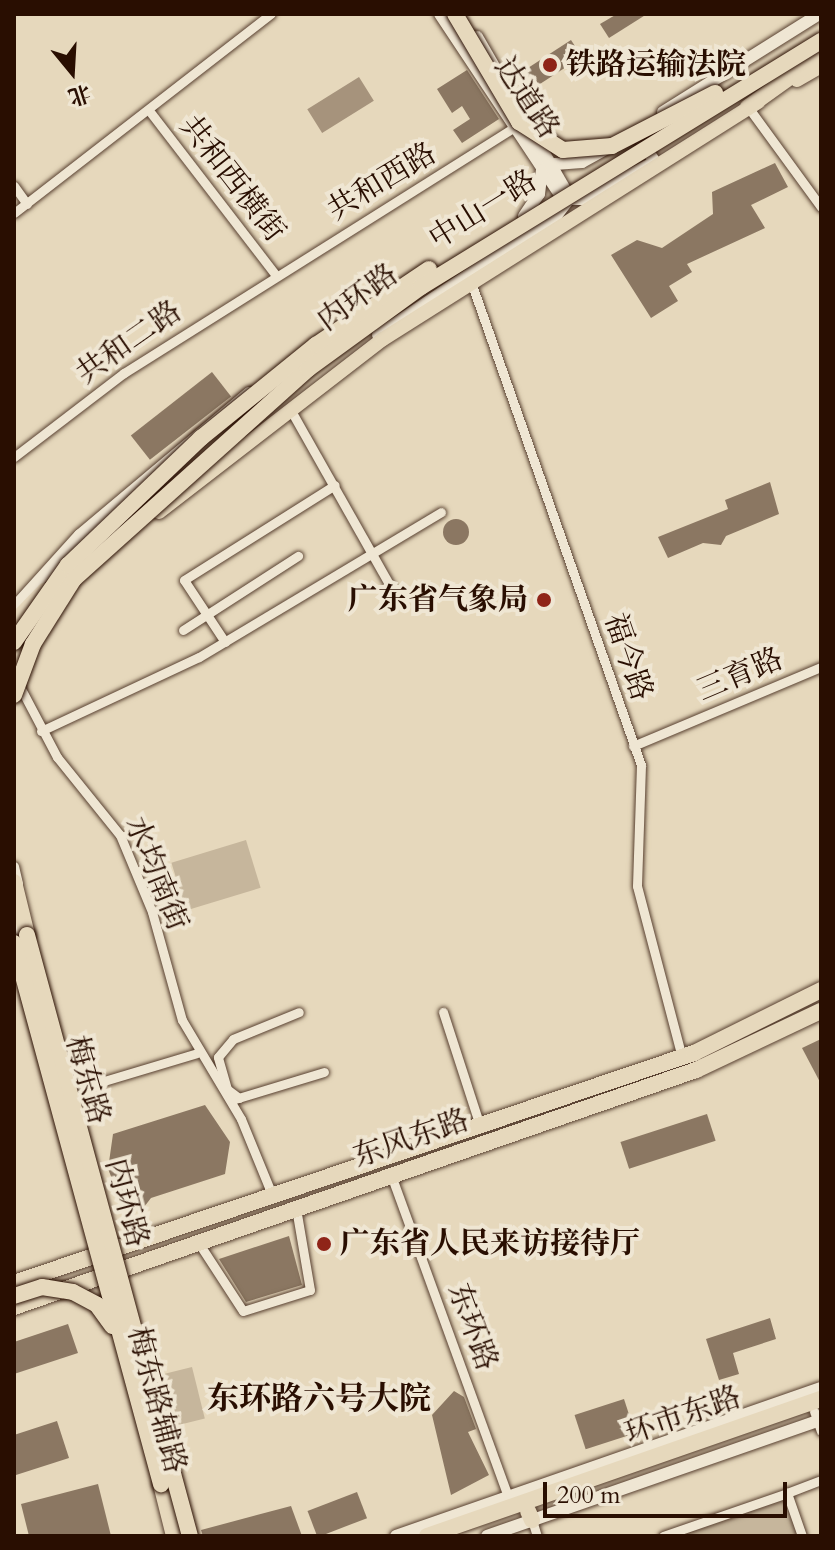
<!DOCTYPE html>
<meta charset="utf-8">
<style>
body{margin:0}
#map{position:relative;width:835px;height:1550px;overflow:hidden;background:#e6d8bc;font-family:Cardo,"Noto Serif SC",serif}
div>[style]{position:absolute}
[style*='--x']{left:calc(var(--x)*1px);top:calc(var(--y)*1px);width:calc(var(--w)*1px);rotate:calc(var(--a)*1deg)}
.green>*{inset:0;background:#c6b69c;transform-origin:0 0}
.water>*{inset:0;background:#a6937c;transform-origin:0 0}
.building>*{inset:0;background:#8b7762;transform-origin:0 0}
.round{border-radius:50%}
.roads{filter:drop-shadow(0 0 2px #584030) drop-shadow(0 0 2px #584030)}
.street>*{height:9px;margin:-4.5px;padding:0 4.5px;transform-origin:4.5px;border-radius:4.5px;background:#efe6d3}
.secondary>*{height:12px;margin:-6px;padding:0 6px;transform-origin:6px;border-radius:6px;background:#efe6d3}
.primary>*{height:14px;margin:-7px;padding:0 7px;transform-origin:7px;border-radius:7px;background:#e6d8bc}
.highway>*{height:16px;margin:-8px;padding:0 8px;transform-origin:8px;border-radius:8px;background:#e6d8bc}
.bridges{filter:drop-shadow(0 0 2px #290e01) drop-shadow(0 0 2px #290e01)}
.highway-bridge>*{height:16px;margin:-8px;padding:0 8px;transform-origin:8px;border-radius:8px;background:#e6d8bc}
.dots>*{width:22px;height:22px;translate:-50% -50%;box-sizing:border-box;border:4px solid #efe6d3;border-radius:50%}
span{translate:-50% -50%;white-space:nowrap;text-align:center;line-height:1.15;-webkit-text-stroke:8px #efe6d3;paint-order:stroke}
.poi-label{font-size:30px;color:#290e01;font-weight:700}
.left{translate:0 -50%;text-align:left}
.right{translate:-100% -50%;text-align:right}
.street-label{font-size:30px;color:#290e01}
.neighbourhood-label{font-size:32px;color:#290e01;font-weight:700}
.frame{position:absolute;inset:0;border:16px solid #290e01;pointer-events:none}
.north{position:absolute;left:32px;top:32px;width:80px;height:80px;-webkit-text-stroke:6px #efe6d3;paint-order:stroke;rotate:162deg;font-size:22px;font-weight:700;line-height:32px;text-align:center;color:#290e01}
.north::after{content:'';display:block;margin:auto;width:28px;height:36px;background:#290e01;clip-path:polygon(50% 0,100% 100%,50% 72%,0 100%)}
.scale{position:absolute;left:543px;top:1482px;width:244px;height:36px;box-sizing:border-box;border:4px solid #290e01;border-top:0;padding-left:10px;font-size:24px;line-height:28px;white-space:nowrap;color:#290e01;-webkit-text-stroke:6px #efe6d3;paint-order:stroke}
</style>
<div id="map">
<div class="green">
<div style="left:246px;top:840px;width:50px;height:78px;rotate:73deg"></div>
<div style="left:192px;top:1367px;width:53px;height:28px;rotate:76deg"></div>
<div style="clip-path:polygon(784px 1497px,798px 1536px,672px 1536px)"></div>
</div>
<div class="water">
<div style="left:359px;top:77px;width:28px;height:61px;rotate:58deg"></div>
</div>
<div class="building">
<div style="clip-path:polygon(617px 14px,647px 14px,609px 38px,600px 24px)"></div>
<div style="left:571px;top:40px;width:20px;height:61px;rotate:57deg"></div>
<div style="clip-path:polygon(467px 70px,499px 119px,462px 143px,453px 130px,470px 119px,462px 106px,452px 113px,437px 89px)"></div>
<div style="clip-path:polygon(775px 163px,788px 187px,751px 205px,765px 228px,687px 264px,692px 272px,669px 286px,678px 301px,651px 318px,611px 255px,637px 240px,662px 248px,713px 214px,712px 192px)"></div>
<div style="left:212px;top:372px;width:31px;height:103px;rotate:52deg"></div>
<div style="clip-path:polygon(770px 482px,779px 514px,726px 536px,721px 545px,703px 543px,668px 558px,658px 537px,728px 509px,725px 500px)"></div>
<div class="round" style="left:443px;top:519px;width:26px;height:26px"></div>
<div style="clip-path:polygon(821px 1039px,821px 1084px,802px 1048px)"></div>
<div style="clip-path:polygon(205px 1105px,230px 1142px,225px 1174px,151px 1198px,141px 1211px,124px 1208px,108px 1169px,113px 1134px)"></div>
<div style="left:707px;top:1114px;width:28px;height:91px;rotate:72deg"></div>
<div style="clip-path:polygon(289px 1236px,302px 1285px,246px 1302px,219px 1259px)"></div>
<div style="clip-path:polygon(770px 1318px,776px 1339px,733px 1353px,739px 1374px,719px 1380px,706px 1339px)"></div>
<div style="clip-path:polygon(68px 1324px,78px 1353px,14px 1374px,14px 1342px)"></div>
<div style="clip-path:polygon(454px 1391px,464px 1397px,476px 1429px,468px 1432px,489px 1475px,451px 1495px,432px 1415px)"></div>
<div style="left:624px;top:1399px;width:36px;height:52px;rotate:72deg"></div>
<div style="clip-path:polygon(57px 1421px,69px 1458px,16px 1475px,14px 1435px)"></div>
<div style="clip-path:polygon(98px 1484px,111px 1536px,29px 1536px,21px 1504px)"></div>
<div style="left:357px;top:1492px;width:28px;height:53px;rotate:69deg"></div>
<div style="clip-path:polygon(291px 1506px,302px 1536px,203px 1536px,201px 1530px)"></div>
</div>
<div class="roads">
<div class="street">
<div style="--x:748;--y:107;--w:124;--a:53.9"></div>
<div style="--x:151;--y:113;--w:203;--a:52.4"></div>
<div style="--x:14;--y:186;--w:22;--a:54"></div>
<div style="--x:14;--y:213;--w:325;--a:-37.8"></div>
<div style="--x:471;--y:282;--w:512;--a:70.61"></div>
<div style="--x:641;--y:765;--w:121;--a:91.9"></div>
<div style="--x:637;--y:886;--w:177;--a:75.3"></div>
<div style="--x:290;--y:409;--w:215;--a:60.5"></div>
<div style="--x:14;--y:457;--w:138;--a:-37.4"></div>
<div style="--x:124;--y:373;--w:460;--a:-32.2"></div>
<div style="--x:183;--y:630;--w:137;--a:-32.8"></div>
<div style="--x:225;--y:642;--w:74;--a:-123.5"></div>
<div style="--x:184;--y:580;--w:178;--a:-32.2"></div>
<div style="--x:18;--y:683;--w:84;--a:62.2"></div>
<div style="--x:57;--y:757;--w:100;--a:51.1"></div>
<div style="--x:120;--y:835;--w:83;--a:67.4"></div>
<div style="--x:152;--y:912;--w:112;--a:74.5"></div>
<div style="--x:182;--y:1020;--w:115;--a:59.2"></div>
<div style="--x:241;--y:1119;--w:84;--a:67.7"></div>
<div style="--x:41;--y:731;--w:174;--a:-25.1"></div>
<div style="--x:199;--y:657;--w:282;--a:-30.9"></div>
<div style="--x:633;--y:746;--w:204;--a:-22.8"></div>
<div style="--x:14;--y:866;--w:18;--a:77"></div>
<div style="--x:443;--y:1012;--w:120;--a:72"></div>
<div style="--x:74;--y:1090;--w:128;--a:-16.7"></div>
<div style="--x:239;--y:1098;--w:15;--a:-143"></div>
<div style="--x:227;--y:1089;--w:33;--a:-106"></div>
<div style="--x:218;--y:1057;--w:23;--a:-50"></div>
<div style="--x:233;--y:1039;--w:71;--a:-22.2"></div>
<div style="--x:235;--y:1099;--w:93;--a:-16.9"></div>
<div style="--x:391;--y:1175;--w:342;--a:70"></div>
<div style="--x:198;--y:1242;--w:82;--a:56.9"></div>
<div style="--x:243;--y:1311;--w:70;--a:-17.4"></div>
<div style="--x:310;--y:1290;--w:83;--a:-99.7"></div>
<div style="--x:814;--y:1411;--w:21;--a:71"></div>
<div style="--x:532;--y:1520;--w:17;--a:73"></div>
<div style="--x:663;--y:1536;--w:131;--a:-19.1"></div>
<div style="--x:802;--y:1536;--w:46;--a:-109.2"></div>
<div style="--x:787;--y:1493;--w:36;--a:-21"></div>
</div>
<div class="secondary">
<div style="--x:440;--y:14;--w:222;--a:56.4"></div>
<div style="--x:563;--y:199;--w:19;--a:0"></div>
<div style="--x:582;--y:199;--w:82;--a:-26.9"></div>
<div style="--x:655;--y:162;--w:23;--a:-124"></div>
<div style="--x:663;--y:112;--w:184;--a:-32.1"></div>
<div style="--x:555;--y:164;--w:27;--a:-4"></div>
<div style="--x:582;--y:162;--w:29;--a:-29"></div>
<div style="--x:524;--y:216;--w:27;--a:-56"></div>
<div style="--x:539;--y:194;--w:24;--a:-83"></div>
<div style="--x:378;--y:335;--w:213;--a:-33.7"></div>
<div style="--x:555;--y:217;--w:24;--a:-52"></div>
<div style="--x:570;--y:198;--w:186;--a:-120"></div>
<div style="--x:14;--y:608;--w:98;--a:-47.9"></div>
<div style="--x:80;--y:535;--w:221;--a:-40"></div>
<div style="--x:14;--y:918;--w:36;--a:76"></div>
<div style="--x:396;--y:1536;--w:450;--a:-19.2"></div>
<div style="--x:487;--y:1536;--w:354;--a:-19.2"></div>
</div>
<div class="primary">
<div style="--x:797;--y:80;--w:28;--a:-30"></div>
<div style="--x:159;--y:512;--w:283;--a:-37.7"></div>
<div style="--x:383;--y:339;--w:444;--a:-32.3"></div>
<div style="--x:14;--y:621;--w:43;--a:-45.9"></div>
</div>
<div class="highway">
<div style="--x:748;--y:107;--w:90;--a:-35.5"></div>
<div style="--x:14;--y:882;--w:55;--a:76.2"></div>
<div style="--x:14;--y:1283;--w:718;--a:-18.69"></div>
<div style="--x:694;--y:1053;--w:142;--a:-26.4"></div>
<div style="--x:14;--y:1307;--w:722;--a:-19.16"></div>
<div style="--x:696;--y:1070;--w:138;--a:-25.3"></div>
<div style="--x:161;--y:1484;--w:54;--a:76"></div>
<div style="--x:528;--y:1511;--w:10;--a:66"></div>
<div style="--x:427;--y:1536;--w:417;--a:-19.2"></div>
</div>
</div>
<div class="bridges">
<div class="highway-bridge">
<div style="--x:455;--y:14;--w:126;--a:59.3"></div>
<div style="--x:519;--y:122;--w:52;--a:32.5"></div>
<div style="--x:563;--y:150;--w:49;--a:-4.7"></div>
<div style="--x:612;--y:146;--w:116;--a:-27.2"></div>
<div style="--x:14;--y:642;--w:94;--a:-55"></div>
<div style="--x:68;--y:565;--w:184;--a:-43.7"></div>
<div style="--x:201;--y:438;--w:148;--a:-39"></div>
<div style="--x:316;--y:345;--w:136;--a:-33.9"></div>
<div style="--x:14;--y:695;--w:54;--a:-69.6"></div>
<div style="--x:33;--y:644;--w:77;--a:-57.8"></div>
<div style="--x:74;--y:579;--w:314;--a:-41.9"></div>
<div style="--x:308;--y:369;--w:140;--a:-36"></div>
<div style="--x:421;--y:287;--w:470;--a:-31.6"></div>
<div style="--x:27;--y:935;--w:623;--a:74.83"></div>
<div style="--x:14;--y:943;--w:561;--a:74.8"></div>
<div style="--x:14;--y:1296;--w:29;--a:-18"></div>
<div style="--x:42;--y:1287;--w:31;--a:9"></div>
<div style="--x:73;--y:1292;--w:27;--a:28"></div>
<div style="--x:97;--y:1305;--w:26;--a:54"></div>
</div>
</div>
<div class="dots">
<div style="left:550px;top:65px;background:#8f2418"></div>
<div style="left:544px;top:600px;background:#8f2418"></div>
<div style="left:324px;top:1244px;background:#8f2418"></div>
</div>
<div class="poi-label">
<span class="left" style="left:566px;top:65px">铁路运输法院</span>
<span class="right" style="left:528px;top:600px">广东省气象局</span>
<span class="left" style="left:340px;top:1244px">广东省人民来访接待厅</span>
</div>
<div class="street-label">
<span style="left:526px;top:98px;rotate:56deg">达道路</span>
<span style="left:232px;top:179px;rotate:52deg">共和西横街</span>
<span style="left:382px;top:182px;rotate:-31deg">共和西路</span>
<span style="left:483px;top:210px;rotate:-32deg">中山一路</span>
<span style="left:358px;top:298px;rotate:-36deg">内环路</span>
<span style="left:129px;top:343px;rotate:-35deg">共和二路</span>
<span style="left:628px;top:657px;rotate:71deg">福今路</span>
<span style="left:740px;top:675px;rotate:-23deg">三育路</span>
<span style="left:156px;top:874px;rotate:68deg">水均南街</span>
<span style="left:87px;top:1080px;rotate:74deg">梅东路</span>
<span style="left:411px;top:1139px;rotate:-19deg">东风东路</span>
<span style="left:126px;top:1203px;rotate:75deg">内环路</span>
<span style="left:472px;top:1327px;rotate:70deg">东环路</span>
<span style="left:156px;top:1400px;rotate:75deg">梅东路辅路</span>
<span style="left:683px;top:1416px;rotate:-19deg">环市东路</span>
</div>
<div class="neighbourhood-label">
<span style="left:319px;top:1399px">东环路六号大院</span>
</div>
<div class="frame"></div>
<div class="north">北</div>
<div class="scale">200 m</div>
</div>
